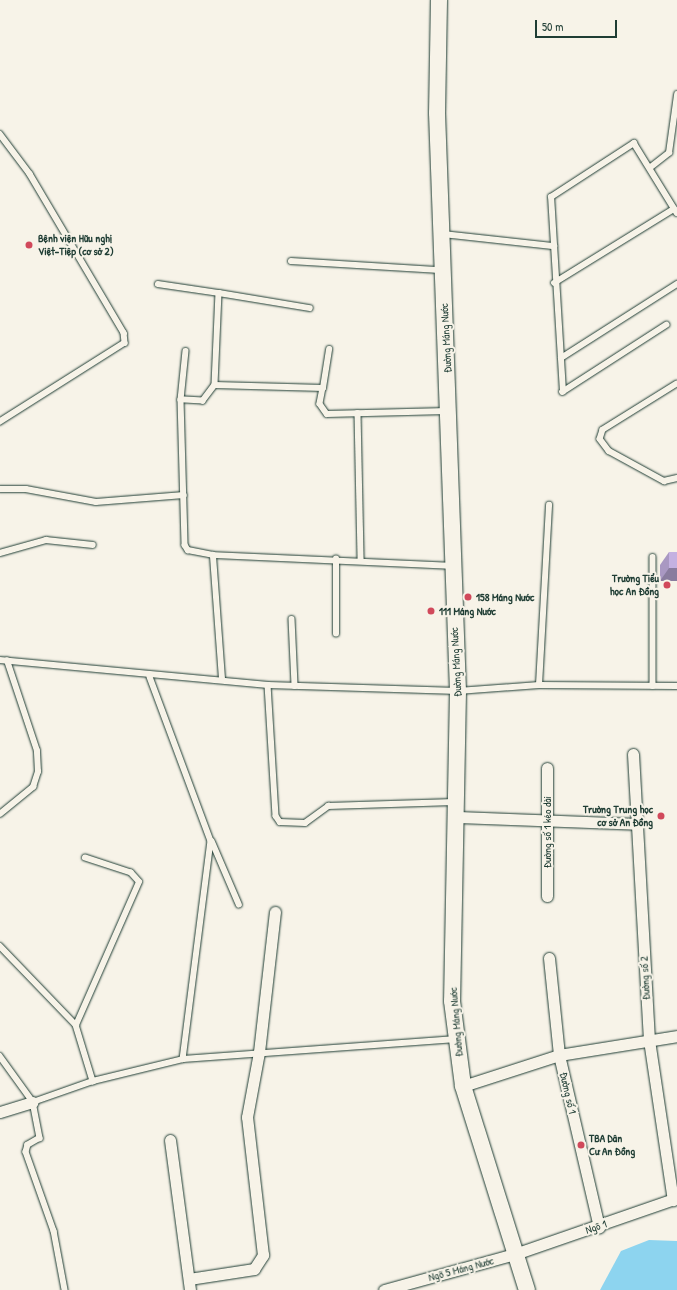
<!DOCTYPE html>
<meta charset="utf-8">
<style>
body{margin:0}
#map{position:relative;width:677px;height:1290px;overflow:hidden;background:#f7f3e8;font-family:"Patrick Hand",sans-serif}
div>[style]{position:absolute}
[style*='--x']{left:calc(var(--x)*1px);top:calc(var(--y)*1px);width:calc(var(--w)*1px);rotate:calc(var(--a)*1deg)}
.water>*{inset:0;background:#8dd4ef}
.roads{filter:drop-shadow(0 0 1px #1f3d34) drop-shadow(0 0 1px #1f3d34)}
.lane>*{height:5.5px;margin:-2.75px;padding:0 2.75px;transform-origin:2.75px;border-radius:2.75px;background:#f7f3e8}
.street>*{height:11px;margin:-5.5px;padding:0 5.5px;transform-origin:5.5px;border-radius:5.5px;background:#f7f3e8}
.secondary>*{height:16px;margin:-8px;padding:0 8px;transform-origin:8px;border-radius:8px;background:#f7f3e8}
.wall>*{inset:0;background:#a998c2}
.shaded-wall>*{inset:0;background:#897c9e}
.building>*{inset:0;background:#c4b1e1;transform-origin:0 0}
.dots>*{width:11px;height:11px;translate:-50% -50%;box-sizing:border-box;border:2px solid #f7f3e8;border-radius:50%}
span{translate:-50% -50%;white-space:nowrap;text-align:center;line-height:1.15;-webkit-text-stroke:4px #f7f3e8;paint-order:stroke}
.poi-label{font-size:11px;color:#1f3d34;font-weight:700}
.left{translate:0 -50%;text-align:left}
.right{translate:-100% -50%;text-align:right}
.street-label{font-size:11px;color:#1f3d34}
.scale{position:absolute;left:535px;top:20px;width:82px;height:18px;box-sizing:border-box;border:2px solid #1f3d34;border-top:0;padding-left:5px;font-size:12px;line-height:14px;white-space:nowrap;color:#1f3d34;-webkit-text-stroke:3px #f7f3e8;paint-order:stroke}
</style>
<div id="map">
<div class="water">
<div style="clip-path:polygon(649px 1240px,677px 1241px,677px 1290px,600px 1290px,621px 1251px)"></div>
</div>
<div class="roads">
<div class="lane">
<div style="--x:0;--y:134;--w:50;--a:53.1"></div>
<div style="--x:30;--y:174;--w:185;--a:59.4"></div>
<div style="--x:124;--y:333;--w:10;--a:84"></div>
<div style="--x:125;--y:343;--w:148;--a:147.7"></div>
<div style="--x:651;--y:167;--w:23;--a:-38"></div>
<div style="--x:669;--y:153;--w:59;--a:-82.1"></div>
<div style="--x:443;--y:234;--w:112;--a:6.2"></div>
<div style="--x:291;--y:261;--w:149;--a:3.5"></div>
<div style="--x:554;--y:283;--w:141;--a:-31.7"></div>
<div style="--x:158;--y:284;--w:62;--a:8.4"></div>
<div style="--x:219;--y:293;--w:92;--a:92.5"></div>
<div style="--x:215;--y:385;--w:20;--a:127"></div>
<div style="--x:203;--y:401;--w:22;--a:-177"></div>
<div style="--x:219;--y:293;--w:92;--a:9.4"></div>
<div style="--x:667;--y:325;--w:124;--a:147.2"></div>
<div style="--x:563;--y:392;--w:195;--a:-93.5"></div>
<div style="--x:551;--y:197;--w:99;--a:-33"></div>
<div style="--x:634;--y:143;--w:82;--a:58.4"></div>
<div style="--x:186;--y:351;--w:49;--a:95.8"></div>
<div style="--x:181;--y:400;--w:145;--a:88.4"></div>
<div style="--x:185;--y:545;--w:6;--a:59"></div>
<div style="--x:188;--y:550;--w:25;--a:11"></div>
<div style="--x:561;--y:358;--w:138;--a:-32.5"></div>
<div style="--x:677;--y:384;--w:87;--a:148.1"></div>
<div style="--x:603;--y:430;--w:9;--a:108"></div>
<div style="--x:600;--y:439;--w:15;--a:53"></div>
<div style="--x:609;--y:451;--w:63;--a:28.6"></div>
<div style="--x:664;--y:481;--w:13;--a:-13"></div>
<div style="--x:215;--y:385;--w:108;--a:1.6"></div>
<div style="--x:323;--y:388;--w:16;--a:101"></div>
<div style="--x:320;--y:404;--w:12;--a:55"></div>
<div style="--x:327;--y:414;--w:120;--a:-1.4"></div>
<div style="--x:323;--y:388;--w:39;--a:-81"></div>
<div style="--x:358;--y:413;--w:148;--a:88.8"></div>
<div style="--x:0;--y:489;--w:26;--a:0"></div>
<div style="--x:26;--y:489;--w:71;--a:10.5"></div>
<div style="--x:96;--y:502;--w:88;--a:-4.5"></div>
<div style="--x:0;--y:553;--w:48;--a:-15.8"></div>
<div style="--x:46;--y:540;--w:47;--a:6.1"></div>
<div style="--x:653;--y:557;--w:129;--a:90"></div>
<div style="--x:292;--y:619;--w:67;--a:87.4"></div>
<div style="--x:336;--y:634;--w:75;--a:-90"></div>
<div style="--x:0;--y:660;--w:269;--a:5.3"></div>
<div style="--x:268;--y:685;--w:190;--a:1.8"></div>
<div style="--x:458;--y:691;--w:81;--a:-4.2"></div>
<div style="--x:539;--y:685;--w:138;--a:0.4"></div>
<div style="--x:150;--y:677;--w:175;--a:69.6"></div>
<div style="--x:211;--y:841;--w:220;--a:97.3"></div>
<div style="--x:222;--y:679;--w:124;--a:-94.2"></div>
<div style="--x:213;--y:555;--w:239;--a:2.6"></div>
<div style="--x:268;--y:685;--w:131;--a:86.5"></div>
<div style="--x:276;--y:816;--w:7;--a:56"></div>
<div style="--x:280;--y:822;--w:25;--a:2"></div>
<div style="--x:305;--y:823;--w:29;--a:-36"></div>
<div style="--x:328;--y:806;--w:126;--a:-1.8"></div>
<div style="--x:539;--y:685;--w:180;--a:-86.8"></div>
<div style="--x:0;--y:814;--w:43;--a:-39.3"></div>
<div style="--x:33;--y:787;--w:16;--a:-72"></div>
<div style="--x:38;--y:772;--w:21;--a:-93"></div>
<div style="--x:37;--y:751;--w:95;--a:-108.4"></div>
<div style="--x:212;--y:841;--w:69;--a:66.8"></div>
<div style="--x:0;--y:946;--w:110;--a:46.1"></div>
<div style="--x:76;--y:1025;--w:59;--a:73.1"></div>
<div style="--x:76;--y:1025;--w:156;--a:-66.2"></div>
<div style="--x:139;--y:882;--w:12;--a:-132"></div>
<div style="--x:131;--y:873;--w:48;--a:-161.9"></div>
<div style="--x:0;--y:1056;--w:57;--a:54.3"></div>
<div style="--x:33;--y:1102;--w:37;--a:79"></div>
<div style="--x:40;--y:1138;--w:14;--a:150"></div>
<div style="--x:28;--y:1145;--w:7;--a:106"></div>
<div style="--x:26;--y:1152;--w:84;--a:70.5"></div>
<div style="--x:54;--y:1231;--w:60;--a:79.4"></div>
<div style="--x:33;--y:1102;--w:64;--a:-19.3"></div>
<div style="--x:93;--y:1081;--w:93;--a:-13.7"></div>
<div style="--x:183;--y:1059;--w:274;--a:-4.2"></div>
</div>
<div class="street">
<div style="--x:633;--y:754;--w:286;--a:86.8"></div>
<div style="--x:649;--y:1040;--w:162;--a:81.5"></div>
<div style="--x:458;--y:817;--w:179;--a:2.2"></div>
<div style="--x:547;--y:896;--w:128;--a:-90"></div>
<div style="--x:549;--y:958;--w:98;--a:84.1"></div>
<div style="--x:559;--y:1055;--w:177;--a:76.9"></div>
<div style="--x:463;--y:1086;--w:101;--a:-17.9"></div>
<div style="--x:559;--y:1055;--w:120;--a:-9.1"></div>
<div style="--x:0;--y:1112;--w:34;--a:-17"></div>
<div style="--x:170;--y:1140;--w:151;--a:82.4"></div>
<div style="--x:189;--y:1279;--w:66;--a:-8.7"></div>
<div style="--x:254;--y:1269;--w:17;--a:-57"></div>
<div style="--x:263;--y:1255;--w:139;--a:-96.6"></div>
<div style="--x:247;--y:1117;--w:66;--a:-79.5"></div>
<div style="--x:259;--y:1052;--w:141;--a:-83.5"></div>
<div style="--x:384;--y:1290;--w:136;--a:-15.4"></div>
<div style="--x:515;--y:1254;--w:171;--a:-19.1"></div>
</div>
<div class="secondary">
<div style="--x:439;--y:0;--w:113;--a:91"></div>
<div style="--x:437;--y:113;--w:578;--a:87.92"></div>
<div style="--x:458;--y:691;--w:310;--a:91.1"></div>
<div style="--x:452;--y:1001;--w:86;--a:82.6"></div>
<div style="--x:463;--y:1086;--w:214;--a:72.6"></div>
</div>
</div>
<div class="wall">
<div style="clip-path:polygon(669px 552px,677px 552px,677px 581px,660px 581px,660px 565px)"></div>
</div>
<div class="shaded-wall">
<div style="clip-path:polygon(669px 568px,677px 568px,677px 581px,660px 581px)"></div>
</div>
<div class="building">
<div style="left:669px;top:552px;width:8px;height:16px"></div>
</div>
<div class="dots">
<div style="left:29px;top:245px;background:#d1495b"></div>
<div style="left:667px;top:585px;background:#d1495b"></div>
<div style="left:468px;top:597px;background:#d1495b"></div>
<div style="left:431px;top:611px;background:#d1495b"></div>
<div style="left:661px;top:816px;background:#d1495b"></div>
<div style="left:581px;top:1145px;background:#d1495b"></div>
</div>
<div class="poi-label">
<span class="left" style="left:38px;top:245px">Bệnh viện Hữu nghị<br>Việt-Tiệp (cơ sở 2)</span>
<span class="right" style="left:659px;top:585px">Trường Tiểu<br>học An Đồng</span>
<span class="left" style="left:476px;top:597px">158 Máng Nước</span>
<span class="left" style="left:439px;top:611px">111 Máng Nước</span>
<span class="right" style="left:653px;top:816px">Trường Trung học<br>cơ sở An Đồng</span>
<span class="left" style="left:589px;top:1145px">TBA Dân<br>Cư An Đồng</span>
</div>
<div class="street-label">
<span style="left:446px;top:338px;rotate:-93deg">Đường Máng Nước</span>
<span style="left:456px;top:662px;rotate:-93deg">Đường Máng Nước</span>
<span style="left:547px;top:832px;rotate:-90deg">Đường số 1 kéo dài</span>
<span style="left:645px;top:978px;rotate:-93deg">Đường số 2</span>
<span style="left:456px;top:1022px;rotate:-95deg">Đường Máng Nước</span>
<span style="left:568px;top:1093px;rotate:77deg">Đường số 1</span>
<span style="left:596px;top:1227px;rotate:-19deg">Ngõ 1</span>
<span style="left:461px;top:1269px;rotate:-15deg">Ngõ 5 Máng Nước</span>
</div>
<div class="scale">50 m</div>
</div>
